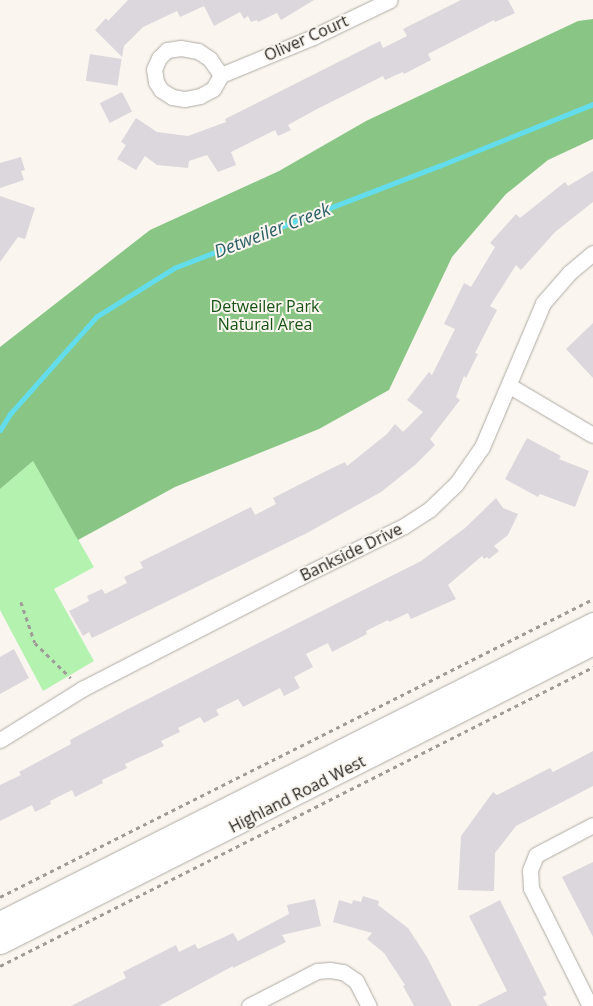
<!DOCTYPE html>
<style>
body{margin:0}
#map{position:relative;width:593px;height:1006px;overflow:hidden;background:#faf6ef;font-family:"Open Sans",sans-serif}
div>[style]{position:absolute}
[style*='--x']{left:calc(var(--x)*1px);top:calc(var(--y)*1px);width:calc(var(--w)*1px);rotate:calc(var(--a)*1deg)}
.green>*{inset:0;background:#b4f2b0}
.forest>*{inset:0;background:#89c685}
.stream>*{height:4.5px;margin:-2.25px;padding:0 2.25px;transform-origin:2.25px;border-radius:2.25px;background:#63ddec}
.building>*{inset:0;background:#dcd6dd;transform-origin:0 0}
.path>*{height:2.5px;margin-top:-1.25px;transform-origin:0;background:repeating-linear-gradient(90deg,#9f9c97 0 4px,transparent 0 8px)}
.roads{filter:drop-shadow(0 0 1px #afaaa4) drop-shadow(0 0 1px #afaaa4)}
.minor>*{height:15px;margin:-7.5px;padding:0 7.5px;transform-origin:7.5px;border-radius:7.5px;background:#fff}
.secondary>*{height:21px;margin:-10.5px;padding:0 10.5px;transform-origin:10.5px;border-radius:10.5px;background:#fff}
span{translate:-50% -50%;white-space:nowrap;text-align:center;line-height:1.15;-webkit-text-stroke:4px #faf6ef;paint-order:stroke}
.street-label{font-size:16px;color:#272523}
.park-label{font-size:16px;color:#155214}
.water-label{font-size:18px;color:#2c6067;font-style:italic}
</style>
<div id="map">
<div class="green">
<div style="clip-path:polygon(33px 461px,94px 567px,54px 589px,94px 661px,43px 691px,0 610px,0 489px)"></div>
</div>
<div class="forest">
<div style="clip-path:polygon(593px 19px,593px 139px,548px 160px,506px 194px,452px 257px,389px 390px,319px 429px,175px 487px,78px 540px,33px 461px,0 489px,0 347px,150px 230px,279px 171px,366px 121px,578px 21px)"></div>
</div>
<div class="stream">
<div style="--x:0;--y:430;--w:19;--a:-58"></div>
<div style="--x:10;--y:414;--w:130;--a:-48.4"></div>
<div style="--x:96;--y:317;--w:92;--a:-32.1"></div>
<div style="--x:174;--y:268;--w:284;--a:-21.1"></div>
<div style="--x:439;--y:166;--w:166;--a:-21.9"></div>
</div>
<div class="building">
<div style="clip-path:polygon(128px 0,314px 0,281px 20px,277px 13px,258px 22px,257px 20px,251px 22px,248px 16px,244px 19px,240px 12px,214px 26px,204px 6px,180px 17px,177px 11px,143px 27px,124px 46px,122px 57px,95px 30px,106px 18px,108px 21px)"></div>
<div style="clip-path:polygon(461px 0,508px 0,515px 13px,495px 22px,494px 20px,428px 54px,431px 60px,404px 74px,403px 72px,385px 80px,383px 76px,317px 109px,288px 125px,291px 130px,278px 136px,275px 130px,231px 152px,236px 165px,218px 172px,207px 155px,189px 161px,188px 168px,157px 165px,145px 156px,136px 170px,117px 159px,126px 145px,121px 142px,136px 118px,157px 132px,188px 136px,226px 122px,225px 119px,380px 41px,383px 48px,407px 36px,403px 29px)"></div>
<div style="left:90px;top:54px;width:32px;height:27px;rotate:9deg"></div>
<div style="left:122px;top:92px;width:22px;height:25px;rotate:63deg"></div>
<div style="clip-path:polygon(21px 157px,25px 170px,21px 171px,24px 180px,0 188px,0 163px)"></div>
<div style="clip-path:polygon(593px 171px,593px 202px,555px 232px,521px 270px,516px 265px,490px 306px,497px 310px,475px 353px,478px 354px,466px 378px,464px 376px,456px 397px,460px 400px,430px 439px,435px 445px,415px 465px,381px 492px,307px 533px,92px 638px,89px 632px,83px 636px,69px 611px,89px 601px,87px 596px,102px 589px,105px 594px,127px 583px,124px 577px,143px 568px,140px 562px,251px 507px,255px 515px,276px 504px,273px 498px,326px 471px,345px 462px,347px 466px,387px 434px,395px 424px,403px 432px,423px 412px,407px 400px,429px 372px,432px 375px,455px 329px,444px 324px,464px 283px,471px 287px,495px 247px,490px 243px,516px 214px,520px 218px,565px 182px,568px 186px)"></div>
<div style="clip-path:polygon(0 196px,35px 208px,25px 239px,18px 237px,0 262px)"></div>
<div style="clip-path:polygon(593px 323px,593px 378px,566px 349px)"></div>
<div style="clip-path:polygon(527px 438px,561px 456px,559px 459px,589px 471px,575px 507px,540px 494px,538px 497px,505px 479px)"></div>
<div style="clip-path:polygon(496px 498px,503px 508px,518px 514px,508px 535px,494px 546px,499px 551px,489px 559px,487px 557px,484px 559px,482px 556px,448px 585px,456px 599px,411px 619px,408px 613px,389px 622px,388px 620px,366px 631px,367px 634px,332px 652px,328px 643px,306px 654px,313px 667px,294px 677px,300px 688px,284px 696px,280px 688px,243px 707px,238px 699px,216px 710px,219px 715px,204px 723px,200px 717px,178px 728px,180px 732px,161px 741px,164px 746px,125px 764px,127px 768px,102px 780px,103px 783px,75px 797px,72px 790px,50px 801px,51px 804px,35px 812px,32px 805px,0 821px,0 785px,21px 775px,19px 772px,71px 744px,70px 740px,126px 710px,421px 561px,465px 528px)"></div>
<div style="clip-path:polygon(14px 649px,29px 678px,0 694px,0 657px)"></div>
<div style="clip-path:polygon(593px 751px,593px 786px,516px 826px,495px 853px,494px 891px,458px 890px,461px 836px,493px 792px,497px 795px,550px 768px,553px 772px)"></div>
<div style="clip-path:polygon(593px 862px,593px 937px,562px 877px)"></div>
<div style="clip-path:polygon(363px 896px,379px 901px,378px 905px,408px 928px,427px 957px,452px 1006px,414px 1006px,403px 986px,405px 985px,384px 953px,367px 939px,372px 933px,333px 922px,339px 900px,352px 904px,353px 900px,361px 902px)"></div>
<div style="clip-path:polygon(315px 899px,321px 926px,282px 935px,286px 942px,233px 968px,233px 966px,159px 1006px,71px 1006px,126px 978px,123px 972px,176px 945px,179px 952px,195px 944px,198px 949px,233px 933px,238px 941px,289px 914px,287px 905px)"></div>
<div style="clip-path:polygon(500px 900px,547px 995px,543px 997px,548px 1006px,477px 1006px,507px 991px,469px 916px)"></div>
</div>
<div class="path">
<div style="--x:21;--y:602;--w:43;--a:71.1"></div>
<div style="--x:35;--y:643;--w:50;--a:44.2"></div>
<div style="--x:0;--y:897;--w:664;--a:-26.68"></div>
<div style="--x:0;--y:966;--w:664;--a:-26.76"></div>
</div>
<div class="roads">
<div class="minor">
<div style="--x:221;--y:75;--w:19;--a:-125"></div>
<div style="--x:210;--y:59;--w:14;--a:-146"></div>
<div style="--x:198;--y:51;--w:17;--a:-170"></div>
<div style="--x:181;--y:48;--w:14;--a:172"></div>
<div style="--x:167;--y:50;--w:11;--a:135"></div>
<div style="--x:159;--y:58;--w:12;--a:114"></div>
<div style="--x:154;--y:69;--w:13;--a:81"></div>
<div style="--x:156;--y:82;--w:9;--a:58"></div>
<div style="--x:161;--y:90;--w:13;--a:32"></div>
<div style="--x:172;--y:97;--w:13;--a:9"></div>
<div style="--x:185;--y:99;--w:15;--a:-11"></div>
<div style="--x:200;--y:96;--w:15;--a:-28"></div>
<div style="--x:213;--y:89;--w:16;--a:-60"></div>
<div style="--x:221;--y:75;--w:100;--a:-22.4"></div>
<div style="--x:313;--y:37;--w:85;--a:-25.7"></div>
<div style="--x:510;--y:386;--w:96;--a:30.6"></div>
<div style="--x:0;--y:740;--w:97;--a:-31.9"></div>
<div style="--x:82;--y:689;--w:243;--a:-27.2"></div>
<div style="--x:298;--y:578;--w:118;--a:-26.1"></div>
<div style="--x:404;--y:526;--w:31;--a:-33"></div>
<div style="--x:430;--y:509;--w:36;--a:-44"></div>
<div style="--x:456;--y:484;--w:45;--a:-54.9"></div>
<div style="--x:482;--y:447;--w:156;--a:-67"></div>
<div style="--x:543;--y:303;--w:40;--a:-49"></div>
<div style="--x:569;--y:273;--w:31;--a:-40"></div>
<div style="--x:249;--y:1006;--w:76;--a:-27.2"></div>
<div style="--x:317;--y:971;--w:13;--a:-4"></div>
<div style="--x:330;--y:970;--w:13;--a:9"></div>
<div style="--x:343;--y:972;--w:16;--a:35"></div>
<div style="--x:356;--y:981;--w:28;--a:63"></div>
<div style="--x:590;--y:1006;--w:132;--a:-116.6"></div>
<div style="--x:531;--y:888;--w:18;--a:-93"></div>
<div style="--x:530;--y:870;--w:16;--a:-68"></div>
<div style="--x:536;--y:855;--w:64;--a:-27.8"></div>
</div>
<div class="secondary">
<div style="--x:0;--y:922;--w:664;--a:-26.76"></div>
<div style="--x:0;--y:943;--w:664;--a:-26.76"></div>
</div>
</div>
<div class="street-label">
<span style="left:306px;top:38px;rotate:-24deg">Oliver Court</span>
<span style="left:351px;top:552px;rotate:-26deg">Bankside Drive</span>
<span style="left:297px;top:794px;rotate:-27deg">Highland Road West</span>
</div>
<div class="park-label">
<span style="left:265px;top:315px">Detweiler Park<br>Natural Area</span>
</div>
<div class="water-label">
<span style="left:272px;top:230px;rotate:-21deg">Detweiler Creek</span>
</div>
</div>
